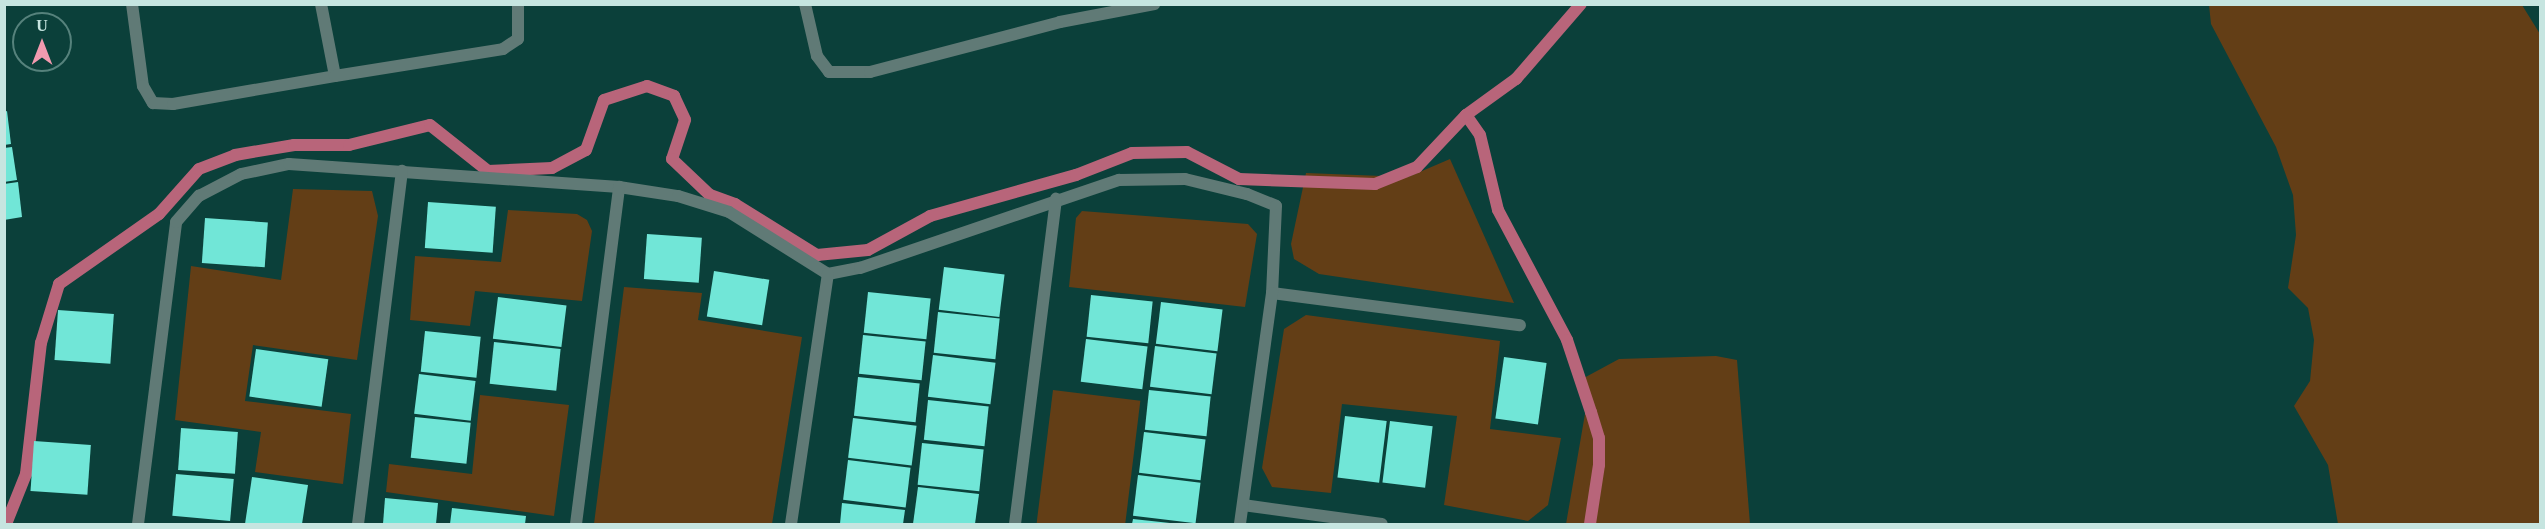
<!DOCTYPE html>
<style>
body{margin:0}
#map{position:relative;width:2545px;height:529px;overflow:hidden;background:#0b403a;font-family:Georgia,serif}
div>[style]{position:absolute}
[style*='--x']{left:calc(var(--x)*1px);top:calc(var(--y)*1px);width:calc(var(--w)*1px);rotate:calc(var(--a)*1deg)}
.green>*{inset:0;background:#633e16;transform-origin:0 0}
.stream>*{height:12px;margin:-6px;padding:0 6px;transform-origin:6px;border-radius:6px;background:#b8657a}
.building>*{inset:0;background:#71e6d7;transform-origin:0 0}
.minor>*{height:12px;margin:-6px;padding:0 6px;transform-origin:6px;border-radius:6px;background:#607a76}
span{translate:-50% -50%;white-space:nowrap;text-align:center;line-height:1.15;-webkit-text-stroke:6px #0b403a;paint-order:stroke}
.frame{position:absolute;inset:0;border:6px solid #c6e5e0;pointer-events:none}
.north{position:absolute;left:12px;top:12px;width:60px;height:60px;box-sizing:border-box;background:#0b403a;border:2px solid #56827c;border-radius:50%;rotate:0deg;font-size:16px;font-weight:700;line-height:24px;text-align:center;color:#c6e5e0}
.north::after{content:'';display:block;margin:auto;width:21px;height:27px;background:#f29aaf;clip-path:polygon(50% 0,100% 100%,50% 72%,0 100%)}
</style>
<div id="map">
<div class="green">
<div style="clip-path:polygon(2209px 5px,2522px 5px,2540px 34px,2540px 524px,2338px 524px,2328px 465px,2294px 406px,2310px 381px,2314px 340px,2308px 308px,2288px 288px,2296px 235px,2293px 195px,2276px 147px,2211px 24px)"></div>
<div style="clip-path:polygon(1450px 159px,1514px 303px,1319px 274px,1294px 259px,1291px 244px,1306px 173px,1408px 177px)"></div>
<div style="clip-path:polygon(293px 189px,372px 191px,378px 216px,357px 360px,253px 345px,245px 401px,351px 414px,343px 484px,255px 472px,261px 432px,175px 420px,191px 266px,281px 280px)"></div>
<div style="clip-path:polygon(508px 210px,577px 214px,587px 220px,592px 231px,582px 301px,475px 291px,470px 326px,410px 320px,415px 256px,501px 262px)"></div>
<div style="clip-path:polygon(1082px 211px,1248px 224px,1257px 234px,1245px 307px,1069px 287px,1076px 218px)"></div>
<div style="clip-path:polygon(624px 287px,702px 293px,698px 320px,802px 337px,772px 524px,594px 524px)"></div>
<div style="clip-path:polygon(1306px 315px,1500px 341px,1490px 429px,1561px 438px,1548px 505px,1528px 521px,1444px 505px,1457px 416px,1342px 404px,1331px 493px,1272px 487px,1262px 468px,1284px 329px)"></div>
<div style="clip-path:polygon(1716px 356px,1737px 360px,1750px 524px,1566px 524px,1586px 408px,1582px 379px,1619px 359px)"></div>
<div style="left:1053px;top:390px;width:88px;height:135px;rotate:7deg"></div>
<div style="clip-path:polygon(480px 395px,569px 405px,554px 516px,386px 492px,389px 464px,472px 474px)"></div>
</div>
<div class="stream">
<div style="--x:1466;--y:115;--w:24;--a:55"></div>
<div style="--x:1480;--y:135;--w:77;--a:76.5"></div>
<div style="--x:1498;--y:210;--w:147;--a:62"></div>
<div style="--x:1567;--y:340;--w:76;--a:71.6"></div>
<div style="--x:1591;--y:412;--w:27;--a:73"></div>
<div style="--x:1599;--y:438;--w:27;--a:90"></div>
<div style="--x:1599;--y:465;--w:60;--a:98.7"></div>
<div style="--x:6;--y:524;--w:54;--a:-68.2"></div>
<div style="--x:26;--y:474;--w:132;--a:-83.5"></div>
<div style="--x:41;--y:343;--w:62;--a:-73"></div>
<div style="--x:59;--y:284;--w:122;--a:-35"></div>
<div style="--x:159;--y:214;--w:60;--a:-48.4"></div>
<div style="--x:199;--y:169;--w:39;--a:-21"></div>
<div style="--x:235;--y:155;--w:60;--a:-9.6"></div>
<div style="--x:294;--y:145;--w:55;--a:0"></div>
<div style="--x:349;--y:145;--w:83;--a:-13.9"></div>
<div style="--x:430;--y:125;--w:74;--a:38.4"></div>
<div style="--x:488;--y:171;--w:64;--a:-2.7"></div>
<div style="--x:552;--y:168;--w:38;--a:-28"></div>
<div style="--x:586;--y:150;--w:53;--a:-70.2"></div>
<div style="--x:604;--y:100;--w:45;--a:-18"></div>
<div style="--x:647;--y:86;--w:29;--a:20"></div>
<div style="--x:674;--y:96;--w:26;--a:65"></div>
<div style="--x:685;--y:120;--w:41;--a:108.4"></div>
<div style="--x:672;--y:159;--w:52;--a:43.5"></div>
<div style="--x:710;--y:195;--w:27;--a:20"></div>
<div style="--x:735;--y:204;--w:97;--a:31.9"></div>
<div style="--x:817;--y:255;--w:51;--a:-5.6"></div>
<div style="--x:868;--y:250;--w:71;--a:-28.7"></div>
<div style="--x:930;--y:216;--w:152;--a:-15.7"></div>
<div style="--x:1076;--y:175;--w:60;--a:-21.4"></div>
<div style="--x:1132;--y:153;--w:55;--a:-1"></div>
<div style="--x:1187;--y:152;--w:59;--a:27.4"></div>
<div style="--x:1239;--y:179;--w:136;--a:2.1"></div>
<div style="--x:1375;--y:184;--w:45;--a:-22"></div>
<div style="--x:1417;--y:167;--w:71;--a:-46.7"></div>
<div style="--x:1466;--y:115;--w:62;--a:-35.8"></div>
<div style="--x:1516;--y:79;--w:99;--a:-49.1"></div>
</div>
<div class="building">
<div style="clip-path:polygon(7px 111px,11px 144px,4px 145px,4px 112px)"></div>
<div style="clip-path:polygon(12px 147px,17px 180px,4px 182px,4px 148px)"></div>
<div style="clip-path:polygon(18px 182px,22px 217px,4px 220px,4px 184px)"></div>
<div style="left:428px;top:202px;width:68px;height:46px;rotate:4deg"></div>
<div style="left:205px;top:218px;width:63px;height:45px;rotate:4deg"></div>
<div style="left:647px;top:234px;width:55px;height:45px;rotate:4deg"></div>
<div style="left:944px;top:267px;width:61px;height:43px;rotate:7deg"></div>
<div style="left:714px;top:271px;width:56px;height:46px;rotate:9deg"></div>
<div style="left:868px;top:292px;width:63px;height:41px;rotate:6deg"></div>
<div style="left:1091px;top:295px;width:62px;height:42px;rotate:6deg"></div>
<div style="left:498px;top:297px;width:69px;height:42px;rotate:7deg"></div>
<div style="left:1161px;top:302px;width:62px;height:42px;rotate:7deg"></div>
<div style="left:58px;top:310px;width:56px;height:50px;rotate:4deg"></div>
<div style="left:938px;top:312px;width:62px;height:41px;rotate:6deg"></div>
<div style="left:425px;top:331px;width:56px;height:41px;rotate:6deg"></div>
<div style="left:863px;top:335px;width:63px;height:39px;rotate:6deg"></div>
<div style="left:1086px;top:339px;width:62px;height:43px;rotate:7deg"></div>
<div style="left:494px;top:342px;width:67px;height:42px;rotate:6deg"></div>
<div style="left:1155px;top:346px;width:62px;height:41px;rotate:7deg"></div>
<div style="left:256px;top:349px;width:73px;height:48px;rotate:8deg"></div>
<div style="left:933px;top:355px;width:63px;height:42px;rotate:7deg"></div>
<div style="left:1504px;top:357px;width:43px;height:62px;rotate:8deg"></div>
<div style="left:419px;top:374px;width:57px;height:40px;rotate:7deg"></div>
<div style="left:858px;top:377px;width:62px;height:39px;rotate:6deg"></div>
<div style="left:1149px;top:390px;width:62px;height:40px;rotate:6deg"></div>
<div style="left:928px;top:400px;width:61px;height:40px;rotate:6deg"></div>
<div style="left:1345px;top:416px;width:42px;height:62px;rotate:7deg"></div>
<div style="left:415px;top:417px;width:56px;height:41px;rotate:6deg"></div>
<div style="left:853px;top:418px;width:64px;height:40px;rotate:7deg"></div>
<div style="left:1390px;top:421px;width:43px;height:62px;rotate:7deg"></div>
<div style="left:181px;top:428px;width:57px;height:42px;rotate:4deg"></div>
<div style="left:1144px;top:432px;width:62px;height:41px;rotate:7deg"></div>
<div style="left:34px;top:441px;width:57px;height:50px;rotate:4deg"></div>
<div style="left:922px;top:443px;width:62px;height:42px;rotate:6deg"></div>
<div style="left:848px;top:460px;width:63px;height:40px;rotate:7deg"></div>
<div style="left:176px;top:474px;width:58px;height:42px;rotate:5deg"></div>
<div style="left:1138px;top:475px;width:63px;height:41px;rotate:7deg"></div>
<div style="clip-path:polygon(252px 477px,308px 485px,302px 524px,245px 524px)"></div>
<div style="clip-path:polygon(918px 487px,979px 494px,975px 524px,913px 524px)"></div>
<div style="clip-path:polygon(385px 498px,438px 503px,436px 524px,383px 524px)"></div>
<div style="clip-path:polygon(842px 503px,905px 510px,903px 524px,840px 524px)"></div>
<div style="clip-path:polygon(452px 508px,526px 516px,525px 524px,450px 524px)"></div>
<div style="clip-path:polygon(1133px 519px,1170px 523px,1170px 524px,1132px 524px)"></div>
</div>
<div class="minor">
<div style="--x:132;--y:4;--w:83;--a:82.4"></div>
<div style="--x:143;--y:86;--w:20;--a:60"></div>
<div style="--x:153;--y:103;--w:20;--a:3"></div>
<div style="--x:173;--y:104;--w:164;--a:-9.8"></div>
<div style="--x:321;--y:4;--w:73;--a:79"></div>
<div style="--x:335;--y:76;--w:170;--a:-9.1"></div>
<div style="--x:503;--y:49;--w:18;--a:-34"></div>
<div style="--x:518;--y:39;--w:35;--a:-90"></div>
<div style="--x:805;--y:4;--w:53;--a:77"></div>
<div style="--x:817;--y:56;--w:20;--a:53"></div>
<div style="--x:829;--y:72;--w:41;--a:0"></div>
<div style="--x:870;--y:72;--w:196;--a:-14.7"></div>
<div style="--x:1060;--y:22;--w:96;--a:-10.8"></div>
<div style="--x:1272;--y:293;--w:250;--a:7.4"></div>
<div style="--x:1243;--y:505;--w:140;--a:7.8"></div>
<div style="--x:138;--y:524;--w:304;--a:-82.8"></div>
<div style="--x:176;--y:222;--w:35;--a:-49"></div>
<div style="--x:199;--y:196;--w:47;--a:-27.6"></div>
<div style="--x:241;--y:174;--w:49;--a:-11.8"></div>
<div style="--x:289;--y:164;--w:331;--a:4"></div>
<div style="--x:619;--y:187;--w:60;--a:8.7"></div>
<div style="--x:678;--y:196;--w:53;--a:17.4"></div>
<div style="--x:729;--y:212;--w:117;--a:32.1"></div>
<div style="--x:828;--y:274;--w:33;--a:-11"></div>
<div style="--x:860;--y:268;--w:274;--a:-18.8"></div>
<div style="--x:1119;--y:180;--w:66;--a:-0.9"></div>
<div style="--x:1185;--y:179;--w:64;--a:13.6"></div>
<div style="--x:1247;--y:194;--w:31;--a:22"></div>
<div style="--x:1276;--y:206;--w:87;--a:92.6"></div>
<div style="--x:1272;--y:293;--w:233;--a:97.9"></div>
<div style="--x:358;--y:524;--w:356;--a:-82.9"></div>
<div style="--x:576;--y:524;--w:340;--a:-82.7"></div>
<div style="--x:791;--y:524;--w:253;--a:-81.6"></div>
<div style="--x:1015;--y:524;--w:328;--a:-82.8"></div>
</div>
<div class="frame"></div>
<div class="north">U</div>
</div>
